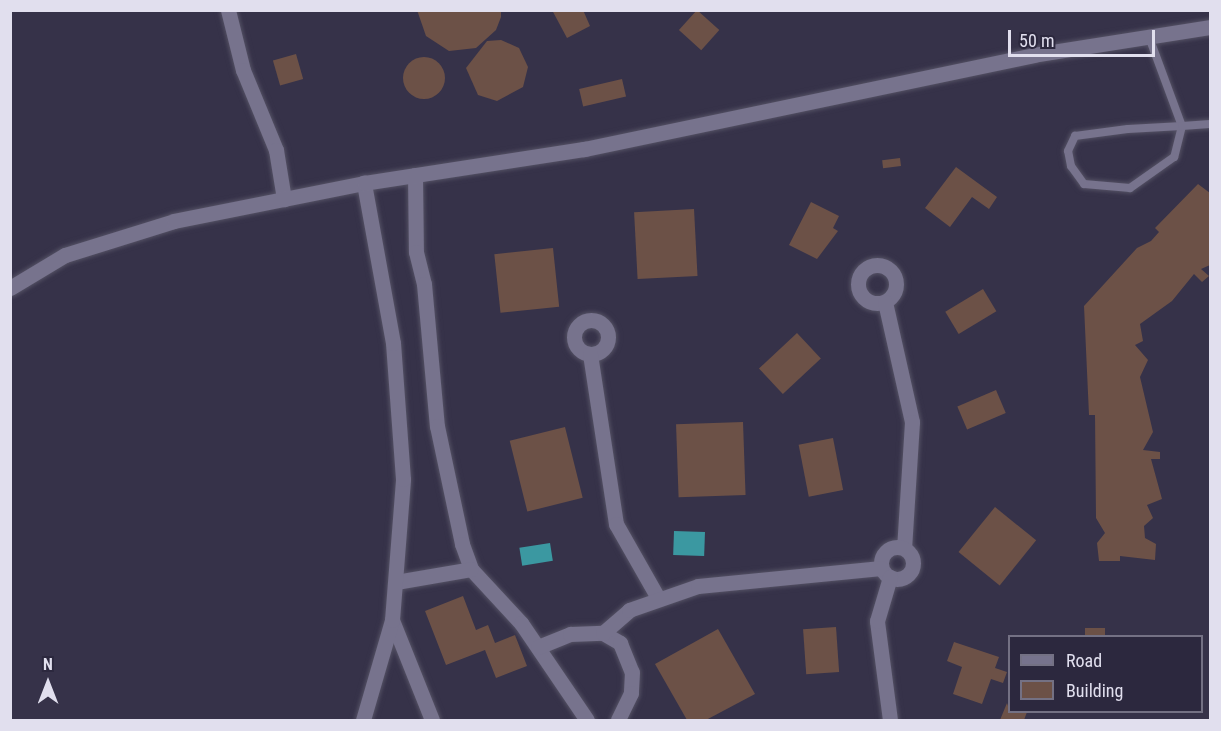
<!DOCTYPE html>
<style>
body{margin:0}
#map{position:relative;width:1221px;height:731px;overflow:hidden;background:#363249;font-family:"Roboto Condensed",sans-serif}
div>[style]{position:absolute}
[style*='--x']{left:calc(var(--x)*1px);top:calc(var(--y)*1px);width:calc(var(--w)*1px);rotate:calc(var(--a)*1deg)}
.water>*{inset:0;background:#3b98a1;transform-origin:0 0}
.building>*{inset:0;background:#6c5147;transform-origin:0 0}
.round{border-radius:50%}
.roads{filter:drop-shadow(0 0 2px #545164) drop-shadow(0 0 2px #545164)}
.lane>*{height:8px;margin:-4px;padding:0 4px;transform-origin:4px;border-radius:4px;background:#77738d}
.street>*{height:15px;margin:-7.5px;padding:0 7.5px;transform-origin:7.5px;border-radius:7.5px;background:#77738d}
.street>.ring{margin:-7.5px;padding:0;box-sizing:content-box;background:none;border:15px solid #77738d;border-radius:50%}
.secondary>*{height:15px;margin:-7.5px;padding:0 7.5px;transform-origin:7.5px;border-radius:7.5px;background:#77738d}
span{translate:-50% -50%;white-space:nowrap;text-align:center;line-height:1.15;-webkit-text-stroke:6px #2c283e;paint-order:stroke}
.frame{position:absolute;inset:0;border:12px solid #e1dfee;pointer-events:none}
.legend{position:absolute;left:1008px;top:635px;width:195px;height:78px;box-sizing:border-box;background:#2c283e;border:2px solid #747184;margin:0;padding:8px 10px;list-style:none;font-size:18px;color:#e1dfee}
.legend li{display:flex;align-items:center;gap:12px;height:30px}
.legend b{width:30px;border:2px solid #747184}
.north{position:absolute;left:18px;top:653px;width:60px;height:60px;-webkit-text-stroke:4px #2c283e;paint-order:stroke;rotate:0deg;font-size:16px;font-weight:700;line-height:24px;text-align:center;color:#e1dfee}
.north::after{content:'';display:block;margin:auto;width:21px;height:27px;background:#e1dfee;clip-path:polygon(50% 0,100% 100%,50% 72%,0 100%)}
.scale{position:absolute;left:1008px;top:30px;width:147px;height:27px;box-sizing:border-box;border:3px solid #e1dfee;border-top:0;padding-left:8px;font-size:18px;line-height:21px;white-space:nowrap;color:#e1dfee;-webkit-text-stroke:4px #2c283e;paint-order:stroke}
</style>
<div id="map">
<div class="water">
<div style="left:674px;top:531px;width:31px;height:24px;rotate:2deg"></div>
<div style="left:550px;top:543px;width:18px;height:31px;rotate:81deg"></div>
</div>
<div class="building">
<div style="clip-path:polygon(417px 10px,501px 10px,501px 17px,496px 30px,476px 48px,449px 51px,426px 36px)"></div>
<div style="clip-path:polygon(552px 10px,583px 10px,590px 26px,567px 38px)"></div>
<div style="left:697px;top:10px;width:30px;height:27px;rotate:42deg"></div>
<div style="clip-path:polygon(501px 40px,519px 48px,528px 67px,523px 87px,497px 101px,478px 95px,466px 68px,487px 41px)"></div>
<div style="left:296px;top:54px;width:26px;height:24px;rotate:74deg"></div>
<div class="round" style="left:403px;top:57px;width:42px;height:42px"></div>
<div style="left:622px;top:79px;width:18px;height:44px;rotate:77deg"></div>
<div style="left:900px;top:158px;width:8px;height:18px;rotate:83deg"></div>
<div style="clip-path:polygon(956px 167px,997px 197px,989px 209px,972px 197px,950px 227px,925px 208px)"></div>
<div style="clip-path:polygon(1198px 184px,1210px 193px,1210px 265px,1201px 269px,1209px 276px,1202px 282px,1194px 274px,1172px 301px,1140px 324px,1143px 341px,1135px 345px,1148px 360px,1140px 377px,1153px 432px,1143px 450px,1160px 452px,1160px 459px,1151px 459px,1162px 499px,1147px 505px,1153px 518px,1144px 526px,1145px 538px,1156px 544px,1155px 560px,1120px 556px,1120px 561px,1099px 561px,1097px 543px,1105px 533px,1096px 518px,1095px 415px,1089px 415px,1084px 306px,1137px 248px,1151px 241px,1159px 232px,1155px 228px)"></div>
<div style="clip-path:polygon(811px 202px,839px 216px,833px 228px,838px 231px,817px 259px,789px 245px)"></div>
<div style="left:694px;top:209px;width:67px;height:60px;rotate:87deg"></div>
<div style="left:553px;top:248px;width:59px;height:59px;rotate:84deg"></div>
<div style="left:983px;top:289px;width:26px;height:44px;rotate:59deg"></div>
<div style="left:797px;top:333px;width:35px;height:52px;rotate:47deg"></div>
<div style="left:996px;top:390px;width:25px;height:42px;rotate:67deg"></div>
<div style="left:743px;top:422px;width:73px;height:67px;rotate:88deg"></div>
<div style="left:565px;top:427px;width:73px;height:57px;rotate:76deg"></div>
<div style="left:833px;top:438px;width:53px;height:35px;rotate:79deg"></div>
<div style="left:995px;top:507px;width:53px;height:58px;rotate:39deg"></div>
<div style="clip-path:polygon(463px 596px,476px 630px,488px 625px,495px 643px,515px 635px,527px 666px,496px 678px,485px 650px,446px 665px,425px 611px)"></div>
<div style="left:836px;top:627px;width:45px;height:33px;rotate:86deg"></div>
<div style="left:1105px;top:628px;width:8px;height:20px;rotate:90deg"></div>
<div style="clip-path:polygon(718px 629px,755px 694px,706px 720px,687px 720px,655px 664px)"></div>
<div style="clip-path:polygon(954px 642px,999px 657px,995px 668px,1007px 672px,1003px 683px,991px 679px,982px 704px,953px 694px,962px 667px,947px 661px)"></div>
<div style="clip-path:polygon(1007px 703px,1010px 712px,1027px 712px,1024px 720px,1000px 720px)"></div>
</div>
<div class="roads">
<div class="lane">
<div style="--x:1149;--y:37;--w:95;--a:69.7"></div>
<div style="--x:1182;--y:126;--w:32;--a:104"></div>
<div style="--x:1174;--y:157;--w:54;--a:144.8"></div>
<div style="--x:1130;--y:188;--w:46;--a:-175"></div>
<div style="--x:1084;--y:184;--w:22;--a:-126"></div>
<div style="--x:1071;--y:166;--w:15;--a:-101"></div>
<div style="--x:1068;--y:151;--w:17;--a:-65"></div>
<div style="--x:1075;--y:136;--w:53;--a:-7.5"></div>
<div style="--x:1128;--y:129;--w:54;--a:-3.2"></div>
<div style="--x:1182;--y:126;--w:28;--a:-4"></div>
</div>
<div class="street">
<div style="--x:228;--y:10;--w:62;--a:76"></div>
<div style="--x:243;--y:70;--w:87;--a:67.6"></div>
<div style="--x:276;--y:150;--w:50;--a:80.7"></div>
<div style="--x:415;--y:175;--w:77;--a:89.3"></div>
<div style="--x:416;--y:252;--w:33;--a:76"></div>
<div style="--x:424;--y:284;--w:143;--a:84.8"></div>
<div style="--x:437;--y:426;--w:121;--a:78"></div>
<div style="--x:462;--y:544;--w:27;--a:70"></div>
<div style="--x:471;--y:569;--w:74;--a:47.2"></div>
<div style="--x:521;--y:623;--w:117;--a:55.8"></div>
<div class="ring" style="left:858px;top:265px;width:23px;height:23px"></div>
<div style="--x:885;--y:302;--w:123;--a:77.3"></div>
<div style="--x:912;--y:422;--w:126;--a:93.6"></div>
<div class="ring" style="left:574px;top:320px;width:19px;height:19px"></div>
<div style="--x:590;--y:354;--w:172;--a:81.3"></div>
<div style="--x:616;--y:524;--w:85;--a:60.4"></div>
<div class="ring" style="left:881px;top:547px;width:17px;height:17px"></div>
<div style="--x:396;--y:582;--w:76;--a:-9.8"></div>
<div style="--x:392;--y:620;--w:108;--a:68.2"></div>
<div style="--x:603;--y:633;--w:20;--a:30"></div>
<div style="--x:620;--y:643;--w:31;--a:68"></div>
<div style="--x:632;--y:672;--w:21;--a:93"></div>
<div style="--x:631;--y:693;--w:30;--a:116"></div>
<div style="--x:538;--y:647;--w:35;--a:-22"></div>
<div style="--x:570;--y:634;--w:33;--a:-2"></div>
<div style="--x:603;--y:633;--w:35;--a:-41"></div>
<div style="--x:629;--y:610;--w:73;--a:-19.2"></div>
<div style="--x:698;--y:586;--w:184;--a:-5.6"></div>
<div style="--x:363;--y:720;--w:104;--a:-73.8"></div>
<div style="--x:392;--y:620;--w:141;--a:-85.5"></div>
<div style="--x:403;--y:479;--w:136;--a:-94.2"></div>
<div style="--x:393;--y:343;--w:163;--a:-100.3"></div>
<div style="--x:890;--y:720;--w:100;--a:-97.5"></div>
<div style="--x:877;--y:621;--w:46;--a:-73.5"></div>
</div>
<div class="secondary">
<div style="--x:10;--y:288;--w:64;--a:-31"></div>
<div style="--x:65;--y:255;--w:114;--a:-17.3"></div>
<div style="--x:174;--y:221;--w:194;--a:-11.3"></div>
<div style="--x:364;--y:183;--w:223;--a:-8.8"></div>
<div style="--x:584;--y:149;--w:459;--a:-11.8"></div>
<div style="--x:1033;--y:55;--w:179;--a:-9"></div>
</div>
</div>
<div class="frame"></div>
<ul class="legend">
<li><b style="height:8px;background:#77738d"></b>Road</li>
<li><b style="height:16px;background:#6c5147"></b>Building</li>
</ul>
<div class="north">N</div>
<div class="scale">50 m</div>
</div>
